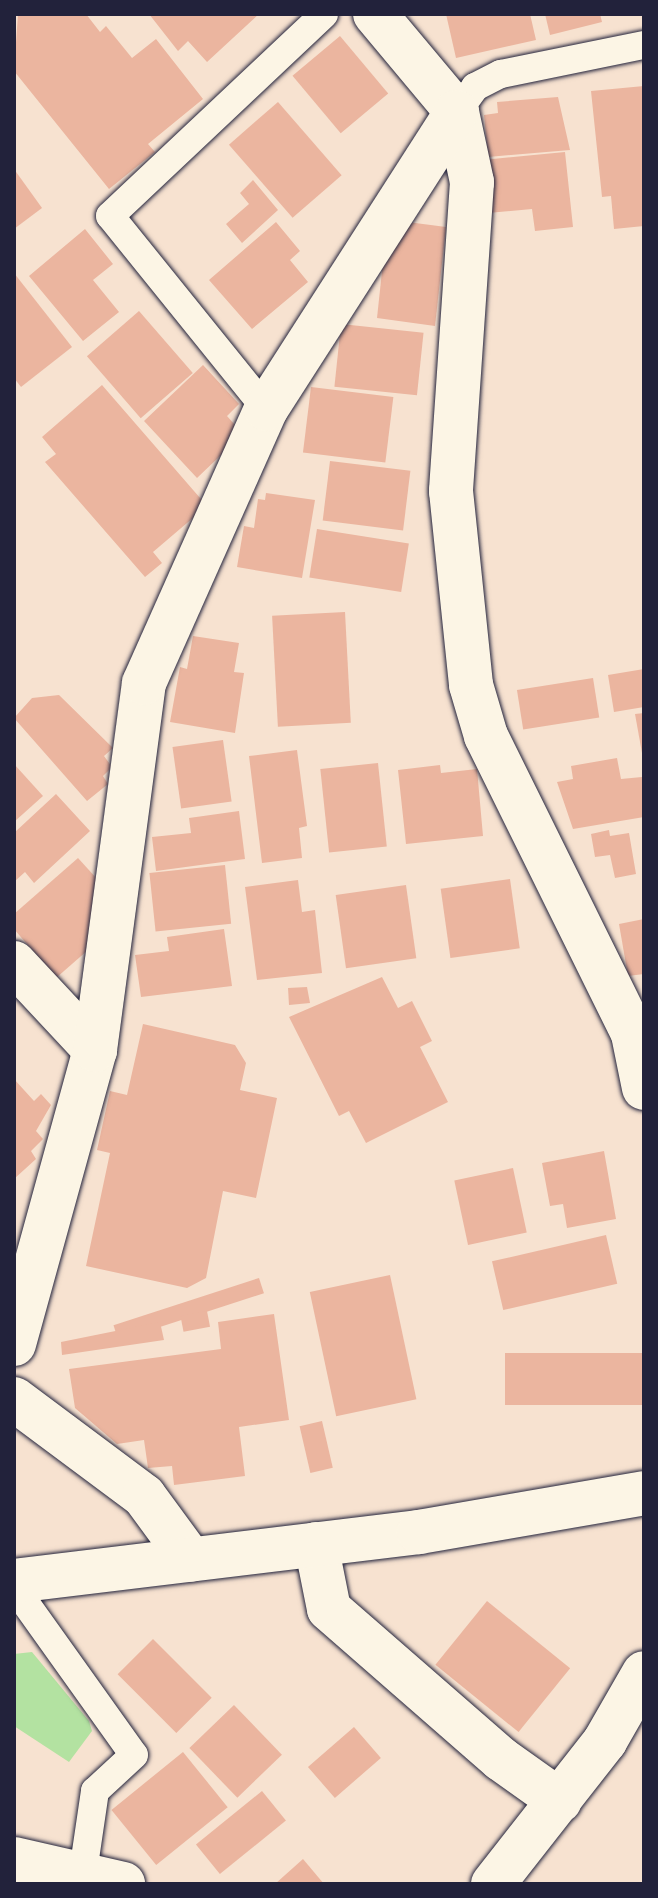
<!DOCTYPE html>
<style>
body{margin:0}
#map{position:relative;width:658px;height:1898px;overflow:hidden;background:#f7e2d0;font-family:Delius,sans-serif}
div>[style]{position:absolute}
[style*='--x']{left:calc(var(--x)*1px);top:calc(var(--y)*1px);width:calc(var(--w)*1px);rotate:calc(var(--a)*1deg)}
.green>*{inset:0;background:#b3e2a1}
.building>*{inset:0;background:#ebb59f;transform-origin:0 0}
.roads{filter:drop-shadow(0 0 2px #22223b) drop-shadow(0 0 2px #22223b)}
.service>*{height:28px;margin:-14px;padding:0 14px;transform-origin:14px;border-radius:14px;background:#fcf5e5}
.minor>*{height:44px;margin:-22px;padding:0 22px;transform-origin:22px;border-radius:22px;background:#fcf5e5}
.tertiary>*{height:44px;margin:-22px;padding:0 22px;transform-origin:22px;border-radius:22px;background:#fcf5e5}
span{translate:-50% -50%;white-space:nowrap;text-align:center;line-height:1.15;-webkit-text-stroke:6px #fcf5e5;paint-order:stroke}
.frame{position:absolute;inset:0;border:16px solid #22223b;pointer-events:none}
</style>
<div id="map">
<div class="green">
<div style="clip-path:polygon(32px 1652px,89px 1721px,92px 1731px,69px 1762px,14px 1726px,14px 1654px)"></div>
</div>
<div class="building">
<div style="clip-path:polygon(18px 14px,86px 14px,100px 32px,106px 26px,132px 58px,156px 39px,203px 99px,148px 144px,155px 152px,109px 189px,14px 71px)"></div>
<div style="clip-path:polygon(149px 14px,259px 14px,207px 62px,188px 41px,178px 51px)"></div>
<div style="clip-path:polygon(446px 14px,530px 14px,536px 40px,456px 58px)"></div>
<div style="clip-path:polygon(545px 14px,600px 14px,602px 22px,550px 35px)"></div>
<div style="left:340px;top:36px;width:75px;height:62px;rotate:50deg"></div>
<div style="clip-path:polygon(644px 86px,644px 226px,614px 229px,611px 196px,602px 197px,591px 91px)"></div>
<div style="clip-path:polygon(558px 97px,570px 150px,488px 157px,484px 115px,498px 113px,497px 102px)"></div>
<div style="left:278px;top:102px;width:97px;height:65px;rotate:49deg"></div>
<div style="clip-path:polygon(565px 152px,573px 227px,535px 231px,532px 209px,488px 213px,483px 160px)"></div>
<div style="clip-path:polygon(14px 169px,42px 208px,14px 229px)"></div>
<div style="clip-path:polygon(253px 180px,278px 210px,242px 243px,226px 224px,249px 204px,240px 193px)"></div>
<div style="clip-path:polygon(400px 221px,446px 227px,435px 326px,377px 318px,386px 234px)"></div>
<div style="clip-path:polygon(276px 222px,300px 251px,290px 260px,308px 282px,252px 329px,209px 280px)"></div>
<div style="clip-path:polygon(85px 229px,113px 264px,93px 280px,119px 312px,83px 341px,29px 276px)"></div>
<div style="clip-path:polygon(14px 273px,72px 347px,21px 387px,14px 378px)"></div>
<div style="left:139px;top:311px;width:82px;height:69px;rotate:49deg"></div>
<div style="left:341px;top:324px;width:83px;height:63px;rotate:6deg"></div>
<div style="clip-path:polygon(203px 365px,239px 404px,227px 416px,243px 434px,197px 478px,144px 421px)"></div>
<div style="clip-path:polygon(102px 385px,207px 506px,153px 552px,162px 563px,145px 577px,45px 462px,56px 454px,42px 437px)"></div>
<div style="left:311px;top:387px;width:83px;height:66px;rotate:7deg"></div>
<div style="left:330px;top:461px;width:81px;height:60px;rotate:7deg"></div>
<div style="clip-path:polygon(266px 493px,315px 500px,302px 578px,237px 567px,244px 526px,254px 528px,258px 499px,265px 500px)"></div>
<div style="left:317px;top:529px;width:93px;height:49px;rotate:9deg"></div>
<div style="left:345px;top:612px;width:111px;height:73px;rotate:87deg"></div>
<div style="clip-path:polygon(193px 636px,239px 643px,234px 672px,244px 673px,235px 733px,170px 722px,180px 667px,187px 669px)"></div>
<div style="clip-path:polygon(644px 669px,644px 707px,614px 712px,608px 675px)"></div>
<div style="left:593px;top:678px;width:40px;height:77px;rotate:81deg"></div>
<div style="clip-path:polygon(59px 695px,113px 748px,104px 756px,112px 767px,103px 776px,108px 784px,87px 801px,14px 718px,32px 698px)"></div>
<div style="clip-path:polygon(644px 713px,644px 752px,642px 753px,635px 714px)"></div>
<div style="left:223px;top:740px;width:62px;height:51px;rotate:82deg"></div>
<div style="clip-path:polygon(297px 750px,307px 826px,299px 828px,302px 858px,262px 863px,249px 756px)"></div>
<div style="clip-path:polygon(617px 758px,621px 779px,642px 777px,644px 817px,573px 829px,557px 782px,573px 779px,571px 766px)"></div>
<div style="left:378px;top:763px;width:84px;height:58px;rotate:84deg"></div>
<div style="clip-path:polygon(14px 764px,43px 796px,14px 822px)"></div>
<div style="clip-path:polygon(440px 765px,441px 773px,477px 769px,483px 836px,406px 844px,398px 770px)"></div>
<div style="clip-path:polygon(56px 794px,90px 831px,34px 883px,25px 872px,14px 882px,14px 833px)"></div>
<div style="clip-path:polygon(239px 811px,245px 859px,156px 871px,152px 837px,191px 833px,189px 818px)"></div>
<div style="clip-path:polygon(609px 830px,610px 836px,629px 833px,636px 874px,615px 878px,610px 855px,595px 857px,591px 834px)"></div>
<div style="clip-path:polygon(78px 858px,98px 880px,88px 950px,56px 978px,14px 929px,14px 914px)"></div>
<div style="left:225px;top:865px;width:59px;height:76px;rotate:84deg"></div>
<div style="left:510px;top:879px;width:70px;height:70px;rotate:82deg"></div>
<div style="clip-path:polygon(298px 880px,302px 912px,315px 910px,322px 973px,257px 980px,245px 887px)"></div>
<div style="left:406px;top:885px;width:74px;height:71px;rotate:82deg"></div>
<div style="clip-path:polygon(644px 919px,644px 974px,628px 976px,619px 924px)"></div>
<div style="clip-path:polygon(224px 929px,232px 986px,141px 997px,135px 955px,169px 951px,167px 937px)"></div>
<div style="clip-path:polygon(382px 977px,398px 1008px,412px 1001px,432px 1041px,420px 1047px,448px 1102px,366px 1143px,349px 1111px,339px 1116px,289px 1017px)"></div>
<div style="clip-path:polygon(307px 987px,310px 1003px,289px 1005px,288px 988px)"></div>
<div style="clip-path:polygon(143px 1024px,235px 1045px,246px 1063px,240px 1090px,277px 1098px,256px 1198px,223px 1191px,206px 1278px,187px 1288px,86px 1266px,110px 1153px,97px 1150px,110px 1091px,127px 1095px)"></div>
<div style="clip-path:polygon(14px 1079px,34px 1101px,41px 1094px,51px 1105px,36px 1131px,43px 1139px,31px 1151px,36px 1159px,14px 1179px)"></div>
<div style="clip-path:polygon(604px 1151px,616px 1219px,567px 1228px,563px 1204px,550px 1206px,542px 1163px)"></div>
<div style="left:513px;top:1168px;width:66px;height:60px;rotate:78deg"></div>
<div style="left:606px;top:1235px;width:50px;height:117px;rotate:77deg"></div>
<div style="left:390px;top:1275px;width:127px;height:82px;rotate:78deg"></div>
<div style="left:259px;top:1278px;width:16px;height:153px;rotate:72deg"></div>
<div style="left:207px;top:1311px;width:16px;height:27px;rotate:79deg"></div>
<div style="clip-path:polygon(274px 1314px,289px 1420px,239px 1427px,245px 1476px,174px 1485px,172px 1466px,148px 1468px,144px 1440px,117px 1444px,75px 1408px,69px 1369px,221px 1349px,218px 1322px)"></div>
<div style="clip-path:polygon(160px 1322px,164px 1340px,62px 1355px,61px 1342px)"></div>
<div style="left:644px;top:1353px;width:52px;height:139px;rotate:90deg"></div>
<div style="left:322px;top:1421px;width:48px;height:23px;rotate:77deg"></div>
<div style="left:487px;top:1601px;width:107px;height:82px;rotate:39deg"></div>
<div style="left:153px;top:1639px;width:83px;height:50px;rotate:45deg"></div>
<div style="left:234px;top:1705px;width:69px;height:62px;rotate:46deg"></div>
<div style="left:354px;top:1727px;width:41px;height:61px;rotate:49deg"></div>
<div style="left:183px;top:1752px;width:71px;height:92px;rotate:51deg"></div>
<div style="left:262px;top:1791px;width:38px;height:85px;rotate:51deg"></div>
<div style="clip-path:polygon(303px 1859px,324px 1884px,275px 1884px)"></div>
</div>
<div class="roads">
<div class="service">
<div style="--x:457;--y:112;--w:31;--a:-54"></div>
<div style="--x:475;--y:87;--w:29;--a:-27"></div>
<div style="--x:501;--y:74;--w:146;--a:-11.5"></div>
<div style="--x:266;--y:409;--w:248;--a:-128.9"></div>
<div style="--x:110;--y:216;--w:294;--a:-43.3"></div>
<div style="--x:14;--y:1587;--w:206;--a:54.5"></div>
<div style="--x:134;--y:1755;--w:53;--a:137.3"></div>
<div style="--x:95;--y:1791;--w:82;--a:98.4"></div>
</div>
<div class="minor">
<div style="--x:375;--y:14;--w:128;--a:50.1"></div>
<div style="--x:457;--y:112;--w:72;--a:77.9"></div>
<div style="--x:472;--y:182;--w:310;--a:93.9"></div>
<div style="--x:451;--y:491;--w:195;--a:84.1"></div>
<div style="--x:471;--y:685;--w:53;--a:73.6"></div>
<div style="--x:486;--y:736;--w:332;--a:63.7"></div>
<div style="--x:633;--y:1034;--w:55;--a:78.5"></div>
<div style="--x:14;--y:963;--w:119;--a:47"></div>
<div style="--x:14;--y:1344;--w:305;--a:-74.6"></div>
<div style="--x:95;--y:1050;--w:370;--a:-82.4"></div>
<div style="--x:144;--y:683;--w:300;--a:-66"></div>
<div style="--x:266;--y:409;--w:353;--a:-57.3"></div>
<div style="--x:14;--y:1399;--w:162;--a:36.7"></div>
<div style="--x:144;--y:1496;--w:79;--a:53.7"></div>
<div style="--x:316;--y:1544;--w:66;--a:78.7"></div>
<div style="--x:329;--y:1609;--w:228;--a:41.1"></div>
<div style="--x:501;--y:1759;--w:72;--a:35.4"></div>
<div style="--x:14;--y:1859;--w:112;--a:12.9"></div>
</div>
<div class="tertiary">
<div style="--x:14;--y:1581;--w:408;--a:-6.9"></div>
<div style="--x:419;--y:1532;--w:228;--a:-9.8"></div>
<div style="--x:493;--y:1884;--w:182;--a:-51.9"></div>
<div style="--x:605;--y:1741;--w:78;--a:-60.2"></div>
</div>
</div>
<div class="frame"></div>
</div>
